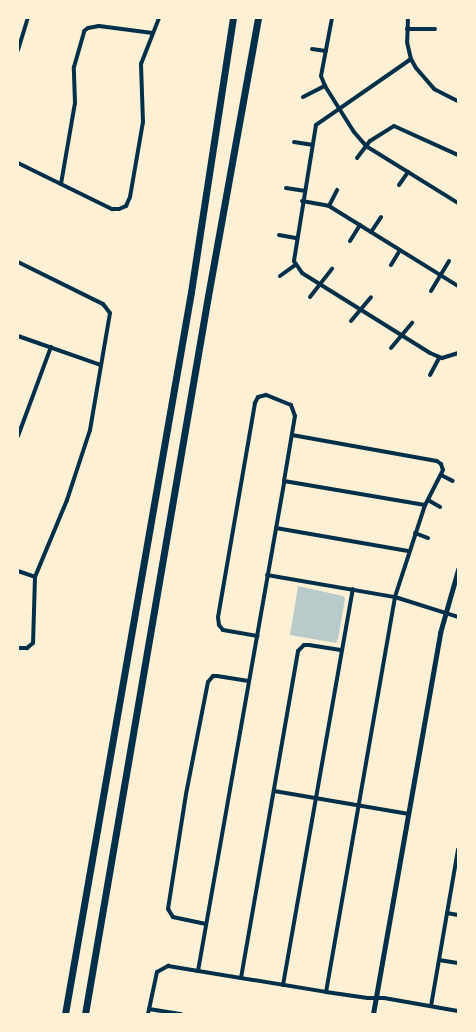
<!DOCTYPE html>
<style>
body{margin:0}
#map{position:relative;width:476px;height:1032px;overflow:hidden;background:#fdf0d5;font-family:"Alegreya Sans",sans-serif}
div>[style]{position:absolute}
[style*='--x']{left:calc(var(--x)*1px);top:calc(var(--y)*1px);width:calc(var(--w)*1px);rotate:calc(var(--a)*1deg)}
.green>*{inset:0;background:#b9caca}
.minor>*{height:4px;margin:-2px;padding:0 2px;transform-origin:2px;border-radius:2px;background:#003049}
.tertiary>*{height:4.5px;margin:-2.25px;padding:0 2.25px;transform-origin:2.25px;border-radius:2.25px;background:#003049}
.motorway>*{height:7px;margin:-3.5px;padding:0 3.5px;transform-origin:3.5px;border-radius:3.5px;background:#003049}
span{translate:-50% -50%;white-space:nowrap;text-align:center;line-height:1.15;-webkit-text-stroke:4px #fdf0d5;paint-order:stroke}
.frame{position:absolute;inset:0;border:19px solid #fdf0d5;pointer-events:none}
</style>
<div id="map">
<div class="green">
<div style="clip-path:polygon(298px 586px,343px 596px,345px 599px,338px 639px,336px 643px,290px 635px)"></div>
</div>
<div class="minor">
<div style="--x:332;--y:18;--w:59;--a:100.7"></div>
<div style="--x:321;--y:76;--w:11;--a:68"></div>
<div style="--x:325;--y:86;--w:54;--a:57.8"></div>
<div style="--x:354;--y:132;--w:18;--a:49"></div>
<div style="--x:366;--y:146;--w:108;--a:31.8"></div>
<div style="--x:408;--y:18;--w:24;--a:92"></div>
<div style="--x:407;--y:42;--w:17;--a:77"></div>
<div style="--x:411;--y:59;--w:10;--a:61"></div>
<div style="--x:416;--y:68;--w:28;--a:49"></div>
<div style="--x:434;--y:89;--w:27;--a:27"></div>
<div style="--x:407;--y:29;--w:28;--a:0"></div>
<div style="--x:312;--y:49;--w:14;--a:8"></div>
<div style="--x:18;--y:50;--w:34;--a:-73"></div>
<div style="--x:411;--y:59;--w:116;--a:145.2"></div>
<div style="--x:316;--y:125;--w:138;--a:99.2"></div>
<div style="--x:294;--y:261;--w:14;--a:56"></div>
<div style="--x:302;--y:273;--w:151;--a:32"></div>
<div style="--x:430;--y:353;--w:13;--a:23"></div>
<div style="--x:442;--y:358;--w:17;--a:-17"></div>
<div style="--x:303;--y:97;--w:25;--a:-27"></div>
<div style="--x:294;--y:142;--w:18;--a:9"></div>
<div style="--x:357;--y:158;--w:21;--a:-53"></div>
<div style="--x:370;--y:141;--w:28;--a:-32"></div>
<div style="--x:394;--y:126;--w:70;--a:24.4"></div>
<div style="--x:18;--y:163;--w:105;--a:26.1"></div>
<div style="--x:112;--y:209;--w:7;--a:0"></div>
<div style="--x:119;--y:209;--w:8;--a:-23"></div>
<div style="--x:126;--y:206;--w:10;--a:-66"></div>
<div style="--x:130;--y:197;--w:76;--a:-80.2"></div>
<div style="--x:143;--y:122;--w:58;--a:-92"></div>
<div style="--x:141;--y:64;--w:49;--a:-68.6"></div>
<div style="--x:61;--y:184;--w:82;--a:-80.2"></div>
<div style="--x:75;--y:103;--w:36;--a:-92"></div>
<div style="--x:74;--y:67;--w:37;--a:-74"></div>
<div style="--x:84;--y:31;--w:5;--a:-37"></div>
<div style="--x:88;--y:28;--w:11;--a:-10"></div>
<div style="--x:99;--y:26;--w:54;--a:7.4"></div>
<div style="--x:399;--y:185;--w:16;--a:-55"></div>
<div style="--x:286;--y:188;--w:18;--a:9"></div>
<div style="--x:302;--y:201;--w:27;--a:10"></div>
<div style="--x:329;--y:206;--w:152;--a:31.8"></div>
<div style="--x:329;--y:206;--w:18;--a:-63"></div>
<div style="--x:371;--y:232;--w:18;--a:-56"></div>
<div style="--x:279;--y:235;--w:17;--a:10"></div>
<div style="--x:350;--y:241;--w:19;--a:-58"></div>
<div style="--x:18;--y:262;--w:95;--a:26.3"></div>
<div style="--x:103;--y:304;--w:11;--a:52"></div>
<div style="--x:110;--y:313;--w:119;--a:99.7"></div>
<div style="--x:90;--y:430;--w:74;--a:108.2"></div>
<div style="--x:67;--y:500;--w:83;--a:112.6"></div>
<div style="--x:35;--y:577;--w:66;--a:91.7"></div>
<div style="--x:33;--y:643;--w:8;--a:140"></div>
<div style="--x:27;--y:648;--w:9;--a:180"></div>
<div style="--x:391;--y:265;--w:17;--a:-59"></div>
<div style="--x:280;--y:276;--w:19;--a:-36"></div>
<div style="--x:431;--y:291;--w:35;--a:-59"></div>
<div style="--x:310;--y:297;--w:36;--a:-52"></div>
<div style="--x:351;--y:321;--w:31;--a:-50"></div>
<div style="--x:18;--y:336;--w:88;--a:19.3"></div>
<div style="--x:391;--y:348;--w:33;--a:-50"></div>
<div style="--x:430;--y:375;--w:19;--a:-62"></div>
<div style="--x:292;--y:435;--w:147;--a:10.2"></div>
<div style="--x:437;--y:461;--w:5;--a:37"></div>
<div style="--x:441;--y:464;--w:6;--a:72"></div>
<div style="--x:443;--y:470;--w:39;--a:117"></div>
<div style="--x:425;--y:505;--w:97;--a:108.1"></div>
<div style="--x:395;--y:597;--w:401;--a:99.9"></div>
<div style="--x:18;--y:436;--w:95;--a:-69.7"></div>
<div style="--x:441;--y:475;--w:13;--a:27"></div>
<div style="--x:284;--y:481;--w:143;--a:9.7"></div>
<div style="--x:428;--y:500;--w:14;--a:30"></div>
<div style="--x:276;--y:528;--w:134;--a:9.9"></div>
<div style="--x:415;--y:533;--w:14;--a:21"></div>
<div style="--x:18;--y:571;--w:18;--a:19"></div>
<div style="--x:267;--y:575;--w:130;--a:9.8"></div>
<div style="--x:395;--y:597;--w:66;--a:17.6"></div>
<div style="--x:274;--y:791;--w:137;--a:9.7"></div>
<div style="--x:447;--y:913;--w:11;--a:10"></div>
<div style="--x:206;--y:924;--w:34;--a:-168"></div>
<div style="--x:173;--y:917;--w:9;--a:-122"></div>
<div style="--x:168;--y:909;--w:116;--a:-81.1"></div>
<div style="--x:186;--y:794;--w:114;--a:-78.9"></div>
<div style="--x:208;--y:682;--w:8;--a:-50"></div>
<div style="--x:213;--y:676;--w:4;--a:0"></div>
<div style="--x:217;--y:676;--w:32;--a:9"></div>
<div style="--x:439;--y:960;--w:19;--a:9"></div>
<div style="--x:198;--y:971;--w:497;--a:-80"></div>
<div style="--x:284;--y:481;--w:66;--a:-80.4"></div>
<div style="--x:295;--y:416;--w:12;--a:-110"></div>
<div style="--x:291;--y:405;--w:27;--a:-158"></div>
<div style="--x:266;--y:395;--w:8;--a:166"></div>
<div style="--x:258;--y:397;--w:7;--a:117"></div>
<div style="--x:255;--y:403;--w:217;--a:99.8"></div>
<div style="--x:218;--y:617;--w:8;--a:83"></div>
<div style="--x:219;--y:625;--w:6;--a:51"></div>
<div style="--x:223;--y:630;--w:35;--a:10"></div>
<div style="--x:241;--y:978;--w:332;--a:-80.1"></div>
<div style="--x:298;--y:651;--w:8;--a:-45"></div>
<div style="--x:304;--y:645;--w:5;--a:0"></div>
<div style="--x:309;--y:645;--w:32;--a:9"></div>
<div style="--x:283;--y:985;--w:402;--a:-80"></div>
<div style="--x:431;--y:1006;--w:159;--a:-80.2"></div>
<div style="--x:149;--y:1009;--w:33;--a:9"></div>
<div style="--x:148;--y:1014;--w:43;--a:-77.9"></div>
<div style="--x:157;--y:972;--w:13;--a:-29"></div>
<div style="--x:168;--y:966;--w:160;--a:9.3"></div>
<div style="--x:326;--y:992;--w:42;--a:8.1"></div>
<div style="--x:368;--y:998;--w:16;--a:0"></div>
<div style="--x:384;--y:998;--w:75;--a:10"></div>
</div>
<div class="tertiary">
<div style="--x:373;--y:1014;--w:387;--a:-80"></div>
<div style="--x:440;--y:633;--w:66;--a:-74.1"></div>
</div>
<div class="motorway">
<div style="--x:65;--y:1014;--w:733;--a:-80.1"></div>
<div style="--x:191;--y:292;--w:277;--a:-81.3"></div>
<div style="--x:85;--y:1014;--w:728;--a:-80.28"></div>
<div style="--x:208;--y:296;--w:282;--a:-79.8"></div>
</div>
<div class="frame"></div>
</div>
